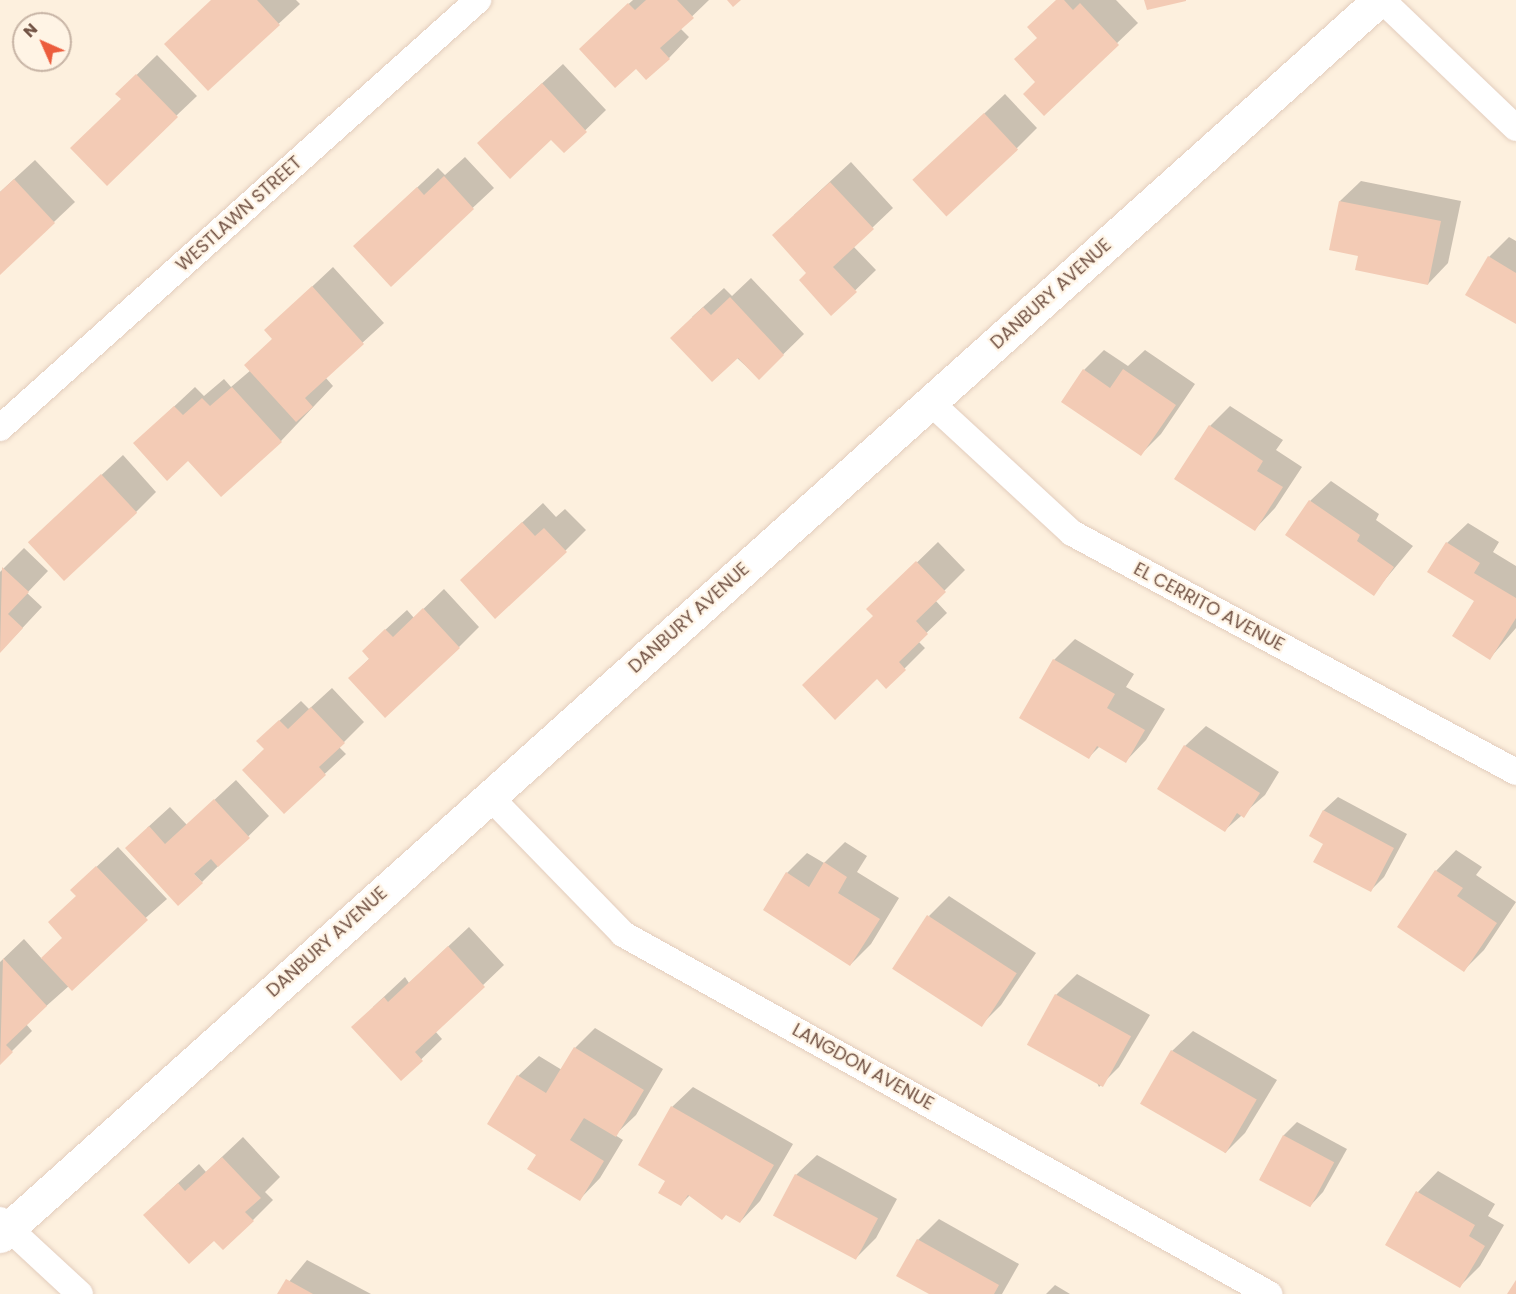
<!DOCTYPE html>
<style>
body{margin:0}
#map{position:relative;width:1516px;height:1294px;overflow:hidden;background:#fdf0de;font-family:Poppins,sans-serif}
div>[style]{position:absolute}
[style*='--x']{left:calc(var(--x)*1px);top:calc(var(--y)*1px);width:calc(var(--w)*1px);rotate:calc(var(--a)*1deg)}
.shadow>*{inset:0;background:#0003}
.building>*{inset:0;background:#f3cbb5;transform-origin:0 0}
.roads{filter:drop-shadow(0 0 2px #e3cdbd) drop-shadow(0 0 2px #e3cdbd)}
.street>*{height:26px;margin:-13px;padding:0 13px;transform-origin:13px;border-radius:13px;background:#fff}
.secondary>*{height:33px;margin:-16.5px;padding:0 16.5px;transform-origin:16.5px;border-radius:16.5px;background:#fff}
span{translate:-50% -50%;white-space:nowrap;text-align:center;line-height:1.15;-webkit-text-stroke:4.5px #fff4e5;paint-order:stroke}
.street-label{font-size:18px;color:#735446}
.north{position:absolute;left:12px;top:12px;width:60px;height:60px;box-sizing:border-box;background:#fff4e5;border:2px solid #c7b4a5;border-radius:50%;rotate:315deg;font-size:16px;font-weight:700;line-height:24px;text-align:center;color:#735446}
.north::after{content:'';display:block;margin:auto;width:21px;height:27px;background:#ec5d3d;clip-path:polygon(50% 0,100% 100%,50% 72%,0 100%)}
</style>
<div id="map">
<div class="shadow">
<div style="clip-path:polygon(212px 0,296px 0,300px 4px,208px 89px)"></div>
<div style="clip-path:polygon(633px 0,709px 0,680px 28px,689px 37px,669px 58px,636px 67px,601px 29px)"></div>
<div style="clip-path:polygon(1057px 0,1116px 0,1138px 23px,1044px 113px,1038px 37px)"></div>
<div style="clip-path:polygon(157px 55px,197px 96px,176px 116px,122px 99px,117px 94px)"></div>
<div style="clip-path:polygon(563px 64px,606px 110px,564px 151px,551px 138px,499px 123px)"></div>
<div style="clip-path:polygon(1005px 94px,1037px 128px,1017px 148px,935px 160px)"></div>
<div style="clip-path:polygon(465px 157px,494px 188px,391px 284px,376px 226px,438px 168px,445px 175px)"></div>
<div style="clip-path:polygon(35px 160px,75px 202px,0 273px,0 192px)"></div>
<div style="clip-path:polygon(851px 162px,893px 208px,853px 246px,876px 270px,831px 314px,808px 273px,794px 215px)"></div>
<div style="clip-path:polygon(1361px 181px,1461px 201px,1448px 263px,1428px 284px,1360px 255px,1340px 201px)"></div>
<div style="clip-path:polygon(1509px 237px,1516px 241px,1516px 323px,1489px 257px)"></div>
<div style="clip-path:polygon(333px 267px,384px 323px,325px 377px,333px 386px,281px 441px,189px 459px,135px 443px,195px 387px,204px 396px,224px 379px,231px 387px,251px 370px,273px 338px,266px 330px)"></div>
<div style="clip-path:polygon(751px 278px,804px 334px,759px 378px,692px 317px,724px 288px,732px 296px)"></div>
<div style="clip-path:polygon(1104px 350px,1128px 366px,1145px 350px,1195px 384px,1161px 434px,1141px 454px,1084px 370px)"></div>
<div style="clip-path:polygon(1230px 406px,1283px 440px,1276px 450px,1302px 467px,1275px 508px,1255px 529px,1210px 426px)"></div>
<div style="clip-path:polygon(123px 455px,156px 492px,136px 512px,51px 522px)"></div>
<div style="clip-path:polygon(1331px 481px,1379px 514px,1376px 520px,1413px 546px,1373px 594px,1310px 501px)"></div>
<div style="clip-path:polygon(543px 503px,556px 517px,565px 509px,586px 530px,565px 551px,482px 560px)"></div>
<div style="clip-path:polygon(1468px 523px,1499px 542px,1493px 552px,1516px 566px,1516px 628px,1490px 658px,1476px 600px,1447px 543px)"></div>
<div style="clip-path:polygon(938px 542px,965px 570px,935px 600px,947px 613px,918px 641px,925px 648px,886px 687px,875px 616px,869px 609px)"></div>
<div style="clip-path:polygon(24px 548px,48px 571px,27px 593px,42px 607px,0 652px,0 572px)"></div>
<div style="clip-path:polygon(444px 589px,479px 627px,459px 647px,350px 678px,370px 658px,384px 631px,407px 610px,414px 618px)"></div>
<div style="clip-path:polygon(1075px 639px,1134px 674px,1126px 687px,1165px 709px,1146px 740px,1126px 761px,1100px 746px,1089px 757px,1054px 660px)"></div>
<div style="clip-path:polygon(332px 688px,364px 722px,339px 747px,346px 754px,284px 812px,265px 749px,279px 721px,301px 701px,309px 709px)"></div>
<div style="clip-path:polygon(1206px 726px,1279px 772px,1265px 795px,1225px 830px,1185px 746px)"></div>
<div style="clip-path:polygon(236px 780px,269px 816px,202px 882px,147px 828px,170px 807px,187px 825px)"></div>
<div style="clip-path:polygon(1338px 797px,1407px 834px,1384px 877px,1371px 890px,1325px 843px,1311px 836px,1324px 810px)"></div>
<div style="clip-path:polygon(845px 842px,867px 856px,857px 872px,899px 898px,871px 944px,850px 965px,787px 873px,807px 853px,824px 863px)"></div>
<div style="clip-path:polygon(118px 847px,167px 899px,26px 1024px,32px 1031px,0 1063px,0 962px,24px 939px,42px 959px,64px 937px,77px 896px,93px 870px)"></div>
<div style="clip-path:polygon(1456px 850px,1482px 867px,1476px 875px,1516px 902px,1484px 950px,1464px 970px,1436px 871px)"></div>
<div style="clip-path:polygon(949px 896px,1036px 953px,1001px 1005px,981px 1025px,929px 916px)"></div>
<div style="clip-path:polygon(469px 927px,504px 965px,435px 1031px,442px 1039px,401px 1079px,373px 1007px,405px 977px,409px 983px)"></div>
<div style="clip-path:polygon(1077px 974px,1150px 1015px,1119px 1067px,1099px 1087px,1056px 995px)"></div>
<div style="clip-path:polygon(595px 1028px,663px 1069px,636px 1115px,615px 1135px,623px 1140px,600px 1178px,580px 1199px,538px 1154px,518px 1076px,539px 1056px,562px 1070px,575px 1048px)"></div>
<div style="clip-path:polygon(1193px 1031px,1277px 1080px,1245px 1133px,1225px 1153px,1172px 1051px)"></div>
<div style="clip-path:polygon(693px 1087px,793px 1144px,760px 1201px,740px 1222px,690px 1195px,681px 1204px,667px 1180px,672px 1107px)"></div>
<div style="clip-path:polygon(1297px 1122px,1347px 1149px,1323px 1192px,1310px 1206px,1260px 1179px,1284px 1135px)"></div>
<div style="clip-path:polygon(243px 1137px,280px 1177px,265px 1192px,273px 1200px,253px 1220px,214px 1239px,165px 1195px,199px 1164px,206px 1172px)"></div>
<div style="clip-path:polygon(817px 1155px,897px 1199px,876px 1238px,855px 1259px,796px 1175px)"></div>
<div style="clip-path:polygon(1438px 1171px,1495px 1204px,1488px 1216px,1504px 1225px,1480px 1266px,1460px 1286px,1387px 1244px,1418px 1192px)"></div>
<div style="clip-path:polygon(939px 1219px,1019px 1264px,1002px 1294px,932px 1294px,898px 1275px,918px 1240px)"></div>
<div style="clip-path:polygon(307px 1260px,371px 1294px,279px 1294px)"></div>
<div style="clip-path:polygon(1055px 1285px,1070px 1294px,1046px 1294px)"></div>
</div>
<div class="building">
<div style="clip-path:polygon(211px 0,257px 0,280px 25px,208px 91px,164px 44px)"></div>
<div style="clip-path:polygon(646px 0,677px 0,694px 18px,660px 48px,670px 59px,646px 80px,636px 69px,615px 88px,579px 49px,628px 3px,635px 10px)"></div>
<div style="clip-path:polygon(727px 0,741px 0,733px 7px)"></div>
<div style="clip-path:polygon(1056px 0,1064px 0,1073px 10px,1080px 3px,1119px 45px,1044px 116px,1023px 94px,1035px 82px,1014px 59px,1037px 38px,1027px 27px)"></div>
<div style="clip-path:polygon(1144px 0,1186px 0,1186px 1px,1147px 10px)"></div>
<div style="clip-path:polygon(136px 74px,178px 117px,107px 186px,70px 148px,121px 99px,115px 94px)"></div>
<div style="clip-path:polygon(542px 83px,587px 132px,564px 153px,551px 140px,510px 179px,477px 143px)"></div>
<div style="left:984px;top:113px;width:50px;height:98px;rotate:47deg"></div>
<div style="clip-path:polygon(444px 176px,474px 209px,391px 287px,353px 246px,417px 187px,424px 195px)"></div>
<div style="clip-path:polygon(14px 179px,55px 223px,0 275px,0 192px)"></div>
<div style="clip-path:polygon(830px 182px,874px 229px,833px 267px,857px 292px,831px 316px,799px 280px,806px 273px,772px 235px)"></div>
<div style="clip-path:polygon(1339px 201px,1441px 221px,1428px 285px,1355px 270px,1358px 256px,1329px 250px)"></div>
<div style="clip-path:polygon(1488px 256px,1516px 273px,1516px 324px,1465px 295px)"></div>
<div style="clip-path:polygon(312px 286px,364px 344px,305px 398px,313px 407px,296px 422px,244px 365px,272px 339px,264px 330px)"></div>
<div style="clip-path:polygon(730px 297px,784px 355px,759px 380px,738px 358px,712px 382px,670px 338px,703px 307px,711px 315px)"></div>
<div style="clip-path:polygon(1083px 369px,1110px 388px,1123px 369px,1176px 405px,1141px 456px,1061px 402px)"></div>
<div style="clip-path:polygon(232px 387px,282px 442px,221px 497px,188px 461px,167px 481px,133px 443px,174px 406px,183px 415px,202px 398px,210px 406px)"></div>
<div style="clip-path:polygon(1209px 425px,1263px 461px,1257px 471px,1283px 487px,1255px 531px,1174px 479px)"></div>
<div style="left:101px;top:474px;width:53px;height:100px;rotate:47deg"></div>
<div style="clip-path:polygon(1309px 500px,1360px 535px,1357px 541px,1394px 567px,1374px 596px,1285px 535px)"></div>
<div style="clip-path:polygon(522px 522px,535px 536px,544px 528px,567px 552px,495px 619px,460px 580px)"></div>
<div style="clip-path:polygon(1446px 542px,1480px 563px,1474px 573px,1516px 598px,1516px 618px,1490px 660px,1452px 636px,1474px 601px,1427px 572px)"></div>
<div style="clip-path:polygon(916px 561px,946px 592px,916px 621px,928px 634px,899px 662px,906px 670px,886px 689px,877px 679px,835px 720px,802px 685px,873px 616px,866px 609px)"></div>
<div style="clip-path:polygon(2px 567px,29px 592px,8px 614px,23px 628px,0 653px)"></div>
<div style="clip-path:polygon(423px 608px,460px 648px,385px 718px,348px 678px,369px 659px,362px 651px,385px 629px,393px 637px)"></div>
<div style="clip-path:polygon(1053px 659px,1115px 694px,1107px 708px,1145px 730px,1126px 763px,1097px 746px,1089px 759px,1019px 718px)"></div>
<div style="clip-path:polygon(311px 707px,345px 743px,319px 767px,326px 775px,284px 814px,242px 770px,264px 749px,256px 741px,279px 720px,288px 729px)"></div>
<div style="clip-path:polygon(1184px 745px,1260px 793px,1244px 818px,1237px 813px,1225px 832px,1157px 789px)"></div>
<div style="clip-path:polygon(214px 799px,250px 838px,218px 867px,211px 859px,194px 874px,203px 883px,178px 906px,125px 848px,149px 826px,165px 844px)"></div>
<div style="clip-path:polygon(1323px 810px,1394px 848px,1371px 892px,1313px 862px,1323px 844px,1309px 836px)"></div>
<div style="clip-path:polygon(824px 862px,847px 877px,838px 893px,880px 919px,850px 966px,763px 910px,786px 872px,809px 887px)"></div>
<div style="clip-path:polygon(96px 866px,148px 920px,72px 991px,41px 958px,62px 938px,48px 922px,76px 896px,70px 890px)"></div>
<div style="clip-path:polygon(1435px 870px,1463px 888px,1457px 896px,1497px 923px,1464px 972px,1397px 927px)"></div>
<div style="left:927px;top:915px;width:107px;height:64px;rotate:33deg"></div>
<div style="clip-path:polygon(448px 946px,485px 987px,415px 1052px,423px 1061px,401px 1081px,351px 1027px,384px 997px,388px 1002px)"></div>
<div style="clip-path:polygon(3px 958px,47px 1006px,6px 1045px,13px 1052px,0 1065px)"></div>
<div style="left:1055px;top:994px;width:87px;height:58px;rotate:29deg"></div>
<div style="clip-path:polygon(574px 1047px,644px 1090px,616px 1137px,584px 1118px,570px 1140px,604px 1161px,580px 1201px,527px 1169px,536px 1155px,487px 1124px,517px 1075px,546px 1093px)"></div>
<div style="left:1171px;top:1050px;width:99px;height:62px;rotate:30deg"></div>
<div style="clip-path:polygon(671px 1106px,774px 1165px,740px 1223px,726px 1215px,722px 1220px,688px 1195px,681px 1206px,658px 1193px,665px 1181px,638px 1165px)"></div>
<div style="left:1283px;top:1135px;width:58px;height:51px;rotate:28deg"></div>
<div style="clip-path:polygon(222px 1157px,261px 1198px,245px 1212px,254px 1221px,223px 1250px,214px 1241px,189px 1264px,143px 1215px,178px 1183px,185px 1191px)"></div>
<div style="left:795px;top:1174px;width:94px;height:47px;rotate:28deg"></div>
<div style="clip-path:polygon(1416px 1191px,1475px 1225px,1469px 1236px,1485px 1246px,1460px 1288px,1385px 1245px)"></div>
<div style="clip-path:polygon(917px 1239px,999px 1285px,994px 1294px,929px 1294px,896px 1276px)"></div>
<div style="clip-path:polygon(286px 1279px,313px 1294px,277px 1294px)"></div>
<div style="clip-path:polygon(1516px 1280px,1516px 1294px,1507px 1294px)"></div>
</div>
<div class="roads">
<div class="street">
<div style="--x:1382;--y:0;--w:185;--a:43.7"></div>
<div style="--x:930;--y:402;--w:193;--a:42.7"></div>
<div style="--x:1072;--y:533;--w:504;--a:28.29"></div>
<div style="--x:0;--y:428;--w:642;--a:-41.84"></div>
<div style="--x:490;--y:797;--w:191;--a:45.8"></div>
<div style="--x:623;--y:934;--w:740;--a:29.13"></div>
<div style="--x:0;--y:1220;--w:109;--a:42.8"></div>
</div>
<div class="secondary">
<div style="--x:0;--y:1236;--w:1852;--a:-41.87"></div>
</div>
</div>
<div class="street-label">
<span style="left:239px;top:214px;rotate:-42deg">WESTLAWN STREET</span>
<span style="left:1051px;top:294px;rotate:-42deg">DANBURY AVENUE</span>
<span style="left:1209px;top:607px;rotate:28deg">EL CERRITO AVENUE</span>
<span style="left:689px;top:618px;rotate:-42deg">DANBURY AVENUE</span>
<span style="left:327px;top:942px;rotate:-42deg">DANBURY AVENUE</span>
<span style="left:863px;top:1067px;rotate:29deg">LANGDON AVENUE</span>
</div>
<div class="north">N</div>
</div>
